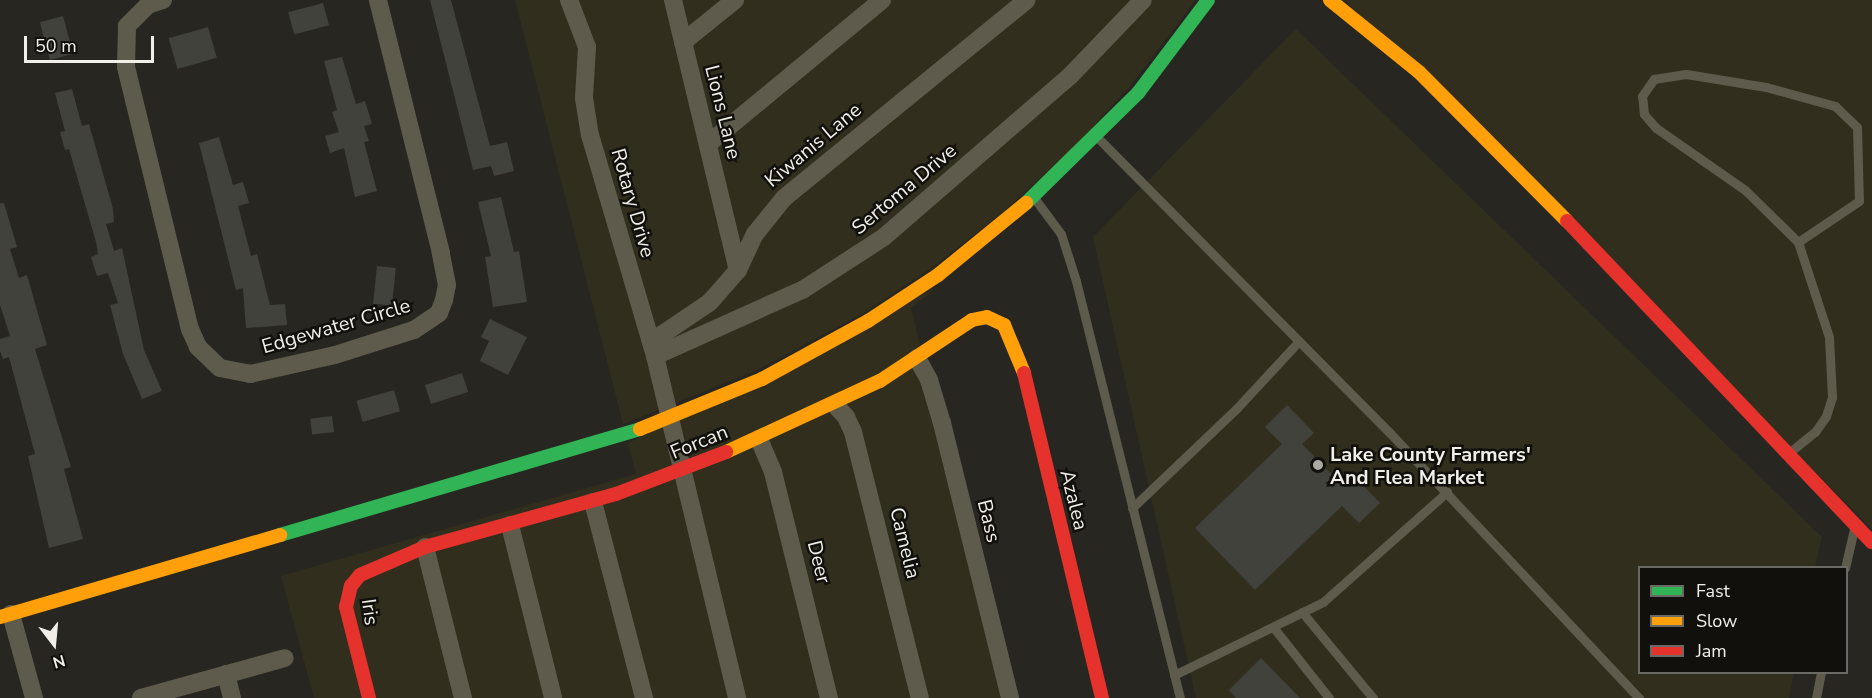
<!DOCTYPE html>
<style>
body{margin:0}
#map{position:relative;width:1872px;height:698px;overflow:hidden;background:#272620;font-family:"Nunito Sans",sans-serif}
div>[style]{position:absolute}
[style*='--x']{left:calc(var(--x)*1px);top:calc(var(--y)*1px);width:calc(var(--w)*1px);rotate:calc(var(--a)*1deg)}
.built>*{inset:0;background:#322e1e}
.building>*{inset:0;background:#42423d;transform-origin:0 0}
.lane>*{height:9px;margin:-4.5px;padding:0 4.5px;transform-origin:4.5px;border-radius:4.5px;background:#5f5b4c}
.street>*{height:18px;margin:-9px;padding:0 9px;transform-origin:9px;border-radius:9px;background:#5f5b4c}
.fast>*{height:14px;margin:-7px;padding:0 7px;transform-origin:7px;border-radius:7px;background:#30b455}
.slow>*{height:14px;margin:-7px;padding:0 7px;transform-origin:7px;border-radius:7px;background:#ff9f0a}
.jam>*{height:14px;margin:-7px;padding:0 7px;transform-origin:7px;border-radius:7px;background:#e5322d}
.dots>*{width:16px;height:16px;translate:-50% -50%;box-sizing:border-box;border:3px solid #11100c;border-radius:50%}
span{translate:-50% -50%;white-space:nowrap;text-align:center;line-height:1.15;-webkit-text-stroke:5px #11100c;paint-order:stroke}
.street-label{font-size:20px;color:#f1efe8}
.poi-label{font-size:20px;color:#f1efe8;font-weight:700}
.left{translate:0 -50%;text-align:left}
.legend{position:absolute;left:1638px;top:566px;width:210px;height:108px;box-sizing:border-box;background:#11100c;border:2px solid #6b6964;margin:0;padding:8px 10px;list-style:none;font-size:18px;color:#f1efe8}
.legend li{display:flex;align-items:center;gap:12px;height:30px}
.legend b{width:30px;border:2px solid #6b6964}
.north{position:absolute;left:24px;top:614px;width:60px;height:60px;-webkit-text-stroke:4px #11100c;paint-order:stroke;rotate:164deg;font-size:16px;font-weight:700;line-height:24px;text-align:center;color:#f1efe8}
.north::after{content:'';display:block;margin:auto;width:21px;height:27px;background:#f1efe8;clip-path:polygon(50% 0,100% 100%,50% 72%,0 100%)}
.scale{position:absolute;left:24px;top:36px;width:130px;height:27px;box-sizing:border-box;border:3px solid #f1efe8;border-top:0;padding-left:8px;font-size:18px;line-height:21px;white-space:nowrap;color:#f1efe8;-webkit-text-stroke:4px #11100c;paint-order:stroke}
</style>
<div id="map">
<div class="built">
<div style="clip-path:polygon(515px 0,1196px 0,1131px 85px,1074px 147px,1003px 212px,933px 267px,864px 313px,757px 370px,623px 424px)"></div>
<div style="clip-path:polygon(1345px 0,1872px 0,1872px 529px)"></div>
<div style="clip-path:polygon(1296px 29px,1822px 537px,1815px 567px,1640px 568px,1640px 672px,1794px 673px,1789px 698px,1196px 698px,1093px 237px)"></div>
<div style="clip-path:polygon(936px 288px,911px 308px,1007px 698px,314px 698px,281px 576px,636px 474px,628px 443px)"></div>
</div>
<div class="building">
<div style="clip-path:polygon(430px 0,451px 0,490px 146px,507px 142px,514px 171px,494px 176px,491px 166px,473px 170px)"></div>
<div style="left:323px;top:3px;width:23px;height:36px;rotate:75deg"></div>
<div style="left:63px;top:16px;width:39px;height:24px;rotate:75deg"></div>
<div style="left:208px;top:27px;width:32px;height:41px;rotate:74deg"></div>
<div style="clip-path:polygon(342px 57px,356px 104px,365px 101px,372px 124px,364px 126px,369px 141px,364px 142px,377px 191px,355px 197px,344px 148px,330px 153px,325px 136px,339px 132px,332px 112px,337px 110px,324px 61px)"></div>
<div style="clip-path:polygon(72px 89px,82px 126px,89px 124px,113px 209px,114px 222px,106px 224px,114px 251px,122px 248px,144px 350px,162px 391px,142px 399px,123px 354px,110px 305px,118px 303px,108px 273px,97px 276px,91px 257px,98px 254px,96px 242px,69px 149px,65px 150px,60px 132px,65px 131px,55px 93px)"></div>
<div style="clip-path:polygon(219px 137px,233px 185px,243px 182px,249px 203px,238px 206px,251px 256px,257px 254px,270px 305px,285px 304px,287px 325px,246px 328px,243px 288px,236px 290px,199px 143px)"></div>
<div style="clip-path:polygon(501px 197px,514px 252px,519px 251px,527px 302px,493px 307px,485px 257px,491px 256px,478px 202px)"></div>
<div style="clip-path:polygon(0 203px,4px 203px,17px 247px,10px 249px,19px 278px,27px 275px,47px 345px,35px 349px,71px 467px,64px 469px,83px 539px,49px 548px,28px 456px,35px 454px,9px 357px,3px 359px,0 351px,0 339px,10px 336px,0 305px)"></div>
<div style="left:377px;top:266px;width:19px;height:38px;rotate:6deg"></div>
<div style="clip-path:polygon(490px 319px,527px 337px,508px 375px,480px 361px,489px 341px,481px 337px)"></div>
<div style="left:462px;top:373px;width:20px;height:39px;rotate:72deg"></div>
<div style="left:394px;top:390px;width:22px;height:39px;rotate:74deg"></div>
<div style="clip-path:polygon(1287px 405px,1314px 433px,1302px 444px,1341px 484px,1352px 474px,1380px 503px,1359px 523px,1342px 506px,1255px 590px,1195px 528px,1282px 444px,1265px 427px)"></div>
<div style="left:332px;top:416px;width:16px;height:22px;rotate:83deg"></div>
<div style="clip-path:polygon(1261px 658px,1300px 698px,1236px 698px,1229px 690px)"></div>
</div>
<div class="lane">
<div style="--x:1098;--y:138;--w:415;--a:45.3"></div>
<div style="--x:1390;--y:433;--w:364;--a:46.8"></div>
<div style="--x:1035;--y:199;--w:44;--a:53.4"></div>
<div style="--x:1061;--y:234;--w:49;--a:72.3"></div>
<div style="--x:1076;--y:281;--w:430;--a:76"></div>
<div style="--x:1790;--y:452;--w:32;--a:-39"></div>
<div style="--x:1815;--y:432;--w:19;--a:-55"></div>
<div style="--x:1826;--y:416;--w:20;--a:-72"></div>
<div style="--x:1832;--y:397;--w:60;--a:-92.9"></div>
<div style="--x:1829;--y:337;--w:100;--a:-108.1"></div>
<div style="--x:1798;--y:242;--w:74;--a:-135.5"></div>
<div style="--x:1745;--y:190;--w:108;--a:-145.1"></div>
<div style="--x:1656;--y:128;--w:18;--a:-131"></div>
<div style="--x:1644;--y:114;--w:18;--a:-96"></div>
<div style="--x:1642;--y:96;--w:21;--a:-55"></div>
<div style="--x:1654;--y:79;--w:32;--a:-9"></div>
<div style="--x:1686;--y:74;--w:81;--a:9.2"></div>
<div style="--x:1766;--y:87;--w:72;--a:15.4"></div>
<div style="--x:1835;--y:106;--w:30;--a:44"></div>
<div style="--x:1857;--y:127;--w:74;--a:88.5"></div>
<div style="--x:1859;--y:201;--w:73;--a:146.1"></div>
<div style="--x:1132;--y:508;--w:145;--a:-43.6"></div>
<div style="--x:1237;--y:408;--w:91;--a:-47.2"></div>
<div style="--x:1845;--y:568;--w:40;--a:-77"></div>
<div style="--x:1302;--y:612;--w:112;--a:50.5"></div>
<div style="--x:1273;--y:627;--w:90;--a:51.7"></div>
<div style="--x:1174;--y:675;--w:166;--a:-26.1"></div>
<div style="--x:1323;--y:602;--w:166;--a:-41.6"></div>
<div style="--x:1816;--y:698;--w:26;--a:-79"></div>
</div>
<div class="street">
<div style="--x:163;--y:0;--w:16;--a:162"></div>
<div style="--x:148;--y:5;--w:30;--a:135"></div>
<div style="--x:127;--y:26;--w:41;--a:91.4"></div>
<div style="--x:126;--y:67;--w:270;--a:76.3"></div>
<div style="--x:190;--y:329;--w:20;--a:66"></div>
<div style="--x:198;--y:347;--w:30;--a:44"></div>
<div style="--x:220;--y:368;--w:31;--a:11"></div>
<div style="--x:250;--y:374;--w:87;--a:-12.6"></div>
<div style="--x:335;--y:355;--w:83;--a:-17.6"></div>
<div style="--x:414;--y:330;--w:30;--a:-34"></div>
<div style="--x:439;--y:313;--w:14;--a:-69"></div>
<div style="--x:444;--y:300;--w:15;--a:-79"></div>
<div style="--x:447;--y:285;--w:33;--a:-101"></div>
<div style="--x:441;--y:253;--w:261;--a:-104"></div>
<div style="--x:569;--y:0;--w:50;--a:69"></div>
<div style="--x:587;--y:47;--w:51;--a:93.4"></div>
<div style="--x:584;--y:98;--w:37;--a:81"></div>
<div style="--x:590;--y:135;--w:230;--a:73.6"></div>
<div style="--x:655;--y:356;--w:352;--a:76.5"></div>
<div style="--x:673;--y:0;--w:278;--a:76.5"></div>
<div style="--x:683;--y:42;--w:67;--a:-38.9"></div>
<div style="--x:708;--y:144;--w:226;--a:-39.6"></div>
<div style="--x:651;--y:342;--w:71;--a:-34.1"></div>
<div style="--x:710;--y:302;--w:43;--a:-48.8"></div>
<div style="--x:738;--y:270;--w:40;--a:-65"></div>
<div style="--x:755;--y:234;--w:46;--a:-51.1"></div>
<div style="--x:784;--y:198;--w:313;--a:-39.2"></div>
<div style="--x:655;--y:356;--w:163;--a:-24.2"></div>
<div style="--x:804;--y:289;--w:95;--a:-33"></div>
<div style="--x:884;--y:237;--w:246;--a:-40.9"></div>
<div style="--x:1070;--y:76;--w:105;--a:-46.2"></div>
<div style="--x:917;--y:358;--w:25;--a:61"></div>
<div style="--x:929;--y:380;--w:45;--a:73.2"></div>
<div style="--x:942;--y:423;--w:283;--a:76.1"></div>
<div style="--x:835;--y:405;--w:16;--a:47"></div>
<div style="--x:846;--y:417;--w:17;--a:65"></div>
<div style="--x:853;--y:432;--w:274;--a:75.9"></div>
<div style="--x:759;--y:439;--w:36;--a:67"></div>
<div style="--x:773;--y:472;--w:233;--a:76.1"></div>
<div style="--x:593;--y:502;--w:203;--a:75.4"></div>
<div style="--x:510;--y:525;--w:178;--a:76"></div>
<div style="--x:425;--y:547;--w:156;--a:75.9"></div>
<div style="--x:11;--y:614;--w:87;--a:74.7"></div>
<div style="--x:226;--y:674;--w:25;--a:76"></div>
<div style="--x:141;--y:698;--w:149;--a:-15.5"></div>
</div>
<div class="fast">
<div style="--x:1026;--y:203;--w:157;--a:-44.5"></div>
<div style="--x:1138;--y:93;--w:116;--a:-53"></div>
<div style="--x:280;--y:535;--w:375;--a:-16.4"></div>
</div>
<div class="slow">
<div style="--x:1330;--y:0;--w:114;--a:39"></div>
<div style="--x:1419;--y:72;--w:210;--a:45.2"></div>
<div style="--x:640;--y:429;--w:132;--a:-22.3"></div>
<div style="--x:762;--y:379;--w:121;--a:-28.7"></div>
<div style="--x:868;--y:321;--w:84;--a:-33.3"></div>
<div style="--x:938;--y:275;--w:114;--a:-39.3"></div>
<div style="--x:726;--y:452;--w:170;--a:-24.8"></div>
<div style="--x:880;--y:381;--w:110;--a:-33.5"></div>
<div style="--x:972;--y:320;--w:15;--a:-11"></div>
<div style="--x:987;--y:317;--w:19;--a:25"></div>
<div style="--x:1004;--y:325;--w:52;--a:67.4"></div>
<div style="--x:0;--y:617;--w:292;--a:-16.3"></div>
</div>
<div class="jam">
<div style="--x:1567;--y:221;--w:443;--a:46.5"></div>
<div style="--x:1024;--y:373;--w:334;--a:76.5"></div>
<div style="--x:369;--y:698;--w:94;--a:-104.2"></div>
<div style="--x:346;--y:607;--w:22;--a:-77"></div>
<div style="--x:351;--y:586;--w:14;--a:-51"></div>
<div style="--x:360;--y:575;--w:71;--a:-23.3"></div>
<div style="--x:425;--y:547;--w:198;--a:-15.5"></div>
<div style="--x:616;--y:494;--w:118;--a:-20.9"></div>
</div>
<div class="dots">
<div style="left:1318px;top:465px;background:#aaa9a2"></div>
</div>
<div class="street-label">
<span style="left:723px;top:112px;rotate:76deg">Lions Lane</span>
<span style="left:813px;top:145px;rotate:-40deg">Kiwanis Lane</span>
<span style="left:904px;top:189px;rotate:-40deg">Sertoma Drive</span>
<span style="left:633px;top:203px;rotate:74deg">Rotary Drive</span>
<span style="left:336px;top:326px;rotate:-16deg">Edgewater Circle</span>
<span style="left:699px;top:442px;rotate:-22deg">Forcan</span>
<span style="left:1074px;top:500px;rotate:76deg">Azalea</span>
<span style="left:989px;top:521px;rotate:76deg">Bass</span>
<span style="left:905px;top:543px;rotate:76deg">Camelia</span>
<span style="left:819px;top:562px;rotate:76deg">Deer</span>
<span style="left:370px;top:612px;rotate:82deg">Iris</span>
</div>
<div class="poi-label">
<span class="left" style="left:1330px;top:466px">Lake County Farmers'<br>And Flea Market</span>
</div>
<ul class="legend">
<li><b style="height:8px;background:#30b455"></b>Fast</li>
<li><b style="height:8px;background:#ff9f0a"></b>Slow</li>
<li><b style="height:8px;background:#e5322d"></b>Jam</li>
</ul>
<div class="north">N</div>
<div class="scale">50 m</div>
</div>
